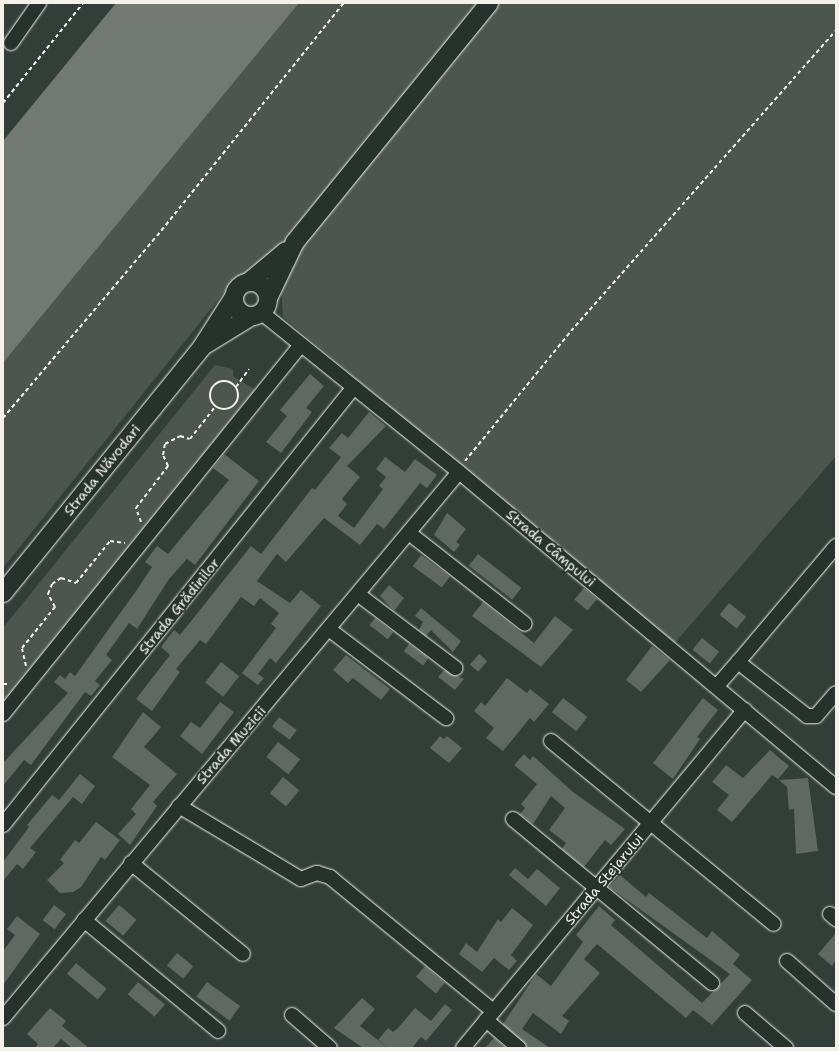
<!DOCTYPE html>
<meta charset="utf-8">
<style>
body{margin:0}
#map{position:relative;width:839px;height:1051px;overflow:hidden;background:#323e38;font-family:"Shantell Sans",sans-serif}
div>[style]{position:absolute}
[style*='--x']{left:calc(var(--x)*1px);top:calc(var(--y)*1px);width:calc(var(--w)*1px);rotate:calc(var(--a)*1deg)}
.green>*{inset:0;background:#4c564f}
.water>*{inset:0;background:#727972}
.building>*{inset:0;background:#5f6861;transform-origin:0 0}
.path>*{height:2px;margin-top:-1px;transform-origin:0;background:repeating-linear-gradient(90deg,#f4f1e8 0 4px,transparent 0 7px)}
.path>.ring{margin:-1px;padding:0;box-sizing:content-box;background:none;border:2px solid #f4f1e8;border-radius:50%}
.roads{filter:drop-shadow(0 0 1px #f4f1e8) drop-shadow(0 0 1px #f4f1e8)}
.minor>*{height:14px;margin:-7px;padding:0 7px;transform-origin:7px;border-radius:7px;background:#26332d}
.major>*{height:18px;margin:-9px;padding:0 9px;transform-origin:9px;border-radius:9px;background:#26332d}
.major>.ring{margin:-9px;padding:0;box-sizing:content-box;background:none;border:18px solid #26332d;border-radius:50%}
span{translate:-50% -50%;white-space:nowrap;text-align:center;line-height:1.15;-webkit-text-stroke:4px #26332d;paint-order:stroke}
.street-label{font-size:14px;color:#f4f1e8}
.frame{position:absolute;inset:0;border:4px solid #f4f1e8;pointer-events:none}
</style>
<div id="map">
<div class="green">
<div style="clip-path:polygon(299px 3px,836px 3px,836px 456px,673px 645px,283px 317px,281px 286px,256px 266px,234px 280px,3px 568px,3px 363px)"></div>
<div style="clip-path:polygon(215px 365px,233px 369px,233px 376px,259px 392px,3px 724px,3px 628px)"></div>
</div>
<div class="water">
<div style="clip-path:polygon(116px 3px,299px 3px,3px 363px,3px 141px)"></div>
</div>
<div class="building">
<div style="clip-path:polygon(310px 374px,324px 386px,306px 408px,312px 412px,281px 453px,266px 442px,287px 416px,280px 410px)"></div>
<div style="clip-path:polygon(369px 412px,386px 426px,347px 466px,360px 477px,342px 499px,347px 504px,338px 516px,354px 528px,383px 489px,379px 486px,386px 477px,376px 469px,385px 457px,405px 472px,415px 459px,437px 475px,427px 488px,420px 483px,384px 529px,377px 524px,360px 545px,324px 518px,286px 562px,277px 554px,257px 581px,290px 603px,301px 590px,321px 606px,276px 663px,270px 658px,258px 674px,264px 678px,258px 685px,242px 673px,276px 628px,271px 624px,279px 613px,260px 598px,254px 606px,241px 597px,206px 644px,200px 640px,176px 669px,180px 672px,152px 711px,136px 699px,170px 655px,161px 647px,174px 630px,180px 635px,251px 546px,261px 554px,312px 488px,315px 490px,341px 457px,329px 448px,342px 433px,348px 438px)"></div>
<div style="clip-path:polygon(224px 454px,259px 481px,195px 565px,187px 559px,169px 579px,137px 629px,129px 623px,106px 655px,112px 660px,95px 681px,100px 685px,91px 696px,85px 692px,31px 765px,24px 760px,3px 786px,3px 763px,68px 693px,54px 682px,60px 675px,65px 679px,70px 672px,75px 676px,136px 591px,152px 567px,145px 562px,157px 546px,168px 554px,229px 480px,213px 468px)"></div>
<div style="clip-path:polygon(447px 513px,466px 529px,456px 542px,460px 545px,454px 552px,434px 535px)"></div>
<div style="left:478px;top:554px;width:55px;height:15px;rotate:38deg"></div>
<div style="left:421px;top:555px;width:36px;height:14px;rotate:36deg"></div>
<div style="clip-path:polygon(389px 585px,404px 598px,394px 611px,380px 596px)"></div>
<div style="left:584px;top:588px;width:17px;height:15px;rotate:40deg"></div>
<div style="clip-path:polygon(483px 602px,534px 643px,555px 616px,573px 630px,541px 667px,472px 616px)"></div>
<div style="left:729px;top:603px;width:22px;height:15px;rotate:39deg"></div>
<div style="clip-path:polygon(421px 608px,461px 641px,453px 652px,431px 630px,426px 636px,419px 630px,423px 622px,415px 616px)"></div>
<div style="left:375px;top:618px;width:23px;height:9px;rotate:38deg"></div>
<div style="left:702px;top:638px;width:22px;height:15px;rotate:39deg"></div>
<div style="left:409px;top:644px;width:24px;height:9px;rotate:36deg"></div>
<div style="clip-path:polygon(652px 646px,670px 660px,641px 692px,626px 680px)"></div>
<div style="left:479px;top:654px;width:11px;height:14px;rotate:41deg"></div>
<div style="clip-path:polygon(346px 655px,390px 689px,381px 700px,353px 678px,348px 683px,333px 670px)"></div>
<div style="left:221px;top:662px;width:23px;height:26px;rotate:38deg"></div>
<div style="clip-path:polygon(444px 670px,464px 679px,455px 690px,438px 677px)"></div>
<div style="clip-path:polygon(507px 678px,527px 693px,530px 689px,549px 704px,534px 722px,530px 718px,503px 751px,486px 738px,494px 728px,474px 711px,481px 702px,485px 706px)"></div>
<div style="left:563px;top:698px;width:31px;height:18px;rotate:38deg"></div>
<div style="clip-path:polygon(703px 698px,718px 710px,697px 737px,700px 739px,673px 779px,653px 763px)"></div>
<div style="clip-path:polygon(220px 702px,234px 712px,202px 754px,180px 736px,191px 722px,200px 728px)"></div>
<div style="clip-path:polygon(143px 712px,161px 727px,144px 747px,177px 774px,153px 802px,157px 806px,130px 845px,118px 834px,136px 814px,131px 809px,150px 785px,112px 757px)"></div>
<div style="left:279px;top:717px;width:22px;height:12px;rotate:36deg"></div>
<div style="clip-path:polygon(440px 736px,444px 739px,447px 736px,462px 748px,449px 763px,430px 748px)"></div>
<div style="left:278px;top:742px;width:28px;height:19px;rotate:38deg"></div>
<div style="clip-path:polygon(770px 750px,789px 766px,778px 779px,772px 775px,732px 822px,717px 810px,729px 795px,712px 782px,726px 765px,743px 778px)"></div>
<div style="clip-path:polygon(524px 754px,530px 760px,533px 756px,573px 792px,625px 829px,611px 845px,605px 840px,584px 867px,562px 849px,566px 843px,549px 830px,565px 808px,551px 796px,533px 824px,520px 814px,525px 808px,521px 804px,537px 784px,514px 765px)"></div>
<div style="clip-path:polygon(80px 774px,95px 786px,82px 804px,73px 797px,30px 848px,36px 852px,23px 869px,17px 864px,3px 881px,3px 862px,29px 827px,27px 825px,52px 795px,59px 800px)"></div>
<div style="left:283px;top:777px;width:21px;height:21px;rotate:39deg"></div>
<div style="clip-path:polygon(808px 778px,818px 851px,796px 854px,794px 809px,789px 810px,787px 787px,779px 780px)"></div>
<div style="clip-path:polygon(96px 822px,120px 840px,105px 860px,101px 857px,81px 887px,73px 892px,60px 893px,47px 880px,64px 863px,60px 860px,75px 840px,79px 843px)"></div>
<div style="clip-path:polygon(515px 868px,528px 879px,537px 869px,560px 888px,546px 906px,509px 875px)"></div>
<div style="clip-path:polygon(620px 875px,646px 897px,649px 893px,707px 938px,712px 931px,740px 955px,733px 964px,752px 980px,712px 1025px,693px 1010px,686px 1018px,597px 944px,584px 959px,600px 973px,562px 1016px,569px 1021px,561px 1034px,533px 1013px,522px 1029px,550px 1048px,527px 1048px,503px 1024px,536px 974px,551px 986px,583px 942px,576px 935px,599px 906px,615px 920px,611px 925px,702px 1003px,730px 974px,609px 887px)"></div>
<div style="left:54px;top:905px;width:15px;height:19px;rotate:37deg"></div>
<div style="left:119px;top:905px;width:23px;height:21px;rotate:40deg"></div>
<div style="clip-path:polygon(512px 908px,533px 925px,511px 955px,517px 961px,509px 970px,494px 958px,482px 972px,459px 954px,466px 943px,477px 952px,498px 919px,501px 922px)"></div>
<div style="clip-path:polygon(17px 916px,40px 934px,3px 985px,3px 951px,15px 935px,7px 929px)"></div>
<div style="clip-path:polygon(836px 933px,836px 960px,832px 966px,818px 954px)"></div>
<div style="left:177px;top:953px;width:21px;height:16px;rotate:39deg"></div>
<div style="left:76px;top:963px;width:40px;height:14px;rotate:40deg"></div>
<div style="left:425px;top:966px;width:26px;height:14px;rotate:40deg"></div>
<div style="left:138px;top:982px;width:35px;height:16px;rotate:40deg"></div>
<div style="left:207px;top:982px;width:41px;height:18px;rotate:36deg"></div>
<div style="clip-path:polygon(362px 998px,375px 1009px,360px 1026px,388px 1048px,363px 1048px,334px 1028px)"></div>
<div style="clip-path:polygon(445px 1004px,452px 1010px,426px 1041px,421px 1037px,412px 1048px,388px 1048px,378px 1040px,388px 1028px,393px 1032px,398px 1028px,415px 1008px,431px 1021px)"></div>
<div style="clip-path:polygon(50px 1008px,66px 1021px,62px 1026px,89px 1048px,72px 1048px,61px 1039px,53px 1048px,35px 1048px,38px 1044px,27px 1034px)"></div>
<div style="clip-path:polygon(494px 1038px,506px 1048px,485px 1048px)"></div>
</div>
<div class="path">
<div style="--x:3;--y:103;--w:128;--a:-51.3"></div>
<div class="ring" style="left:210px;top:381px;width:26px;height:26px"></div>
<div style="--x:236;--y:387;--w:22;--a:-54"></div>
<div style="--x:3;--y:418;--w:238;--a:-49.8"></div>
<div style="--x:157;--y:236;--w:299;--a:-51.3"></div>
<div style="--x:465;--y:461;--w:168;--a:-50.8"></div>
<div style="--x:571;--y:331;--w:401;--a:-48.6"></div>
<div style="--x:141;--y:522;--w:15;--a:-110"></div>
<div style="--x:136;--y:508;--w:53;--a:-52.7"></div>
<div style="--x:168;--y:466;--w:12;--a:-114"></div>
<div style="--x:163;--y:455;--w:11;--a:-80"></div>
<div style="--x:165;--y:444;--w:17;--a:-28"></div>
<div style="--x:180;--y:436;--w:10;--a:17"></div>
<div style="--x:190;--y:439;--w:41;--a:-52"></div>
<div style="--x:26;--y:666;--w:18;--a:-103"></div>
<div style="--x:22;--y:648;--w:53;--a:-51.2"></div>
<div style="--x:55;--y:607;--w:15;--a:-118"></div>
<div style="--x:48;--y:594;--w:11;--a:-68"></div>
<div style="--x:52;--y:584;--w:11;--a:-34"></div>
<div style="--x:61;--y:578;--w:16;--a:18"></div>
<div style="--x:76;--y:583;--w:54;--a:-51"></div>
<div style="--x:110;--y:541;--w:15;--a:8"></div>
<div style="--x:3;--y:684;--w:7;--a:0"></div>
</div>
<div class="roads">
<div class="minor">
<div style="--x:11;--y:43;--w:49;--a:-55"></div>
<div style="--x:262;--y:313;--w:253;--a:38.9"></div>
<div style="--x:459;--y:472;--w:491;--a:39.9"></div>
<div style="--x:409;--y:533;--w:147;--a:38.1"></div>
<div style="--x:359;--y:595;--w:121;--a:37.2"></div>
<div style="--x:330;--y:630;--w:146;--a:37.2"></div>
<div style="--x:738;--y:662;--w:152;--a:-49.8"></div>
<div style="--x:717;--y:686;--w:32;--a:-49"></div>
<div style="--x:738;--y:662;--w:88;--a:38"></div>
<div style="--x:807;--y:716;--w:9;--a:0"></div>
<div style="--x:816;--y:716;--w:30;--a:-49"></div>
<div style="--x:3;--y:714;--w:474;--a:-51.1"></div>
<div style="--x:551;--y:741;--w:288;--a:39.4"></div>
<div style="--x:179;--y:806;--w:142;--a:30.9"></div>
<div style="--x:301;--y:879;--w:17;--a:-21"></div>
<div style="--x:317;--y:873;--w:14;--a:17"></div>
<div style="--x:330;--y:877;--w:211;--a:39.4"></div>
<div style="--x:513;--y:819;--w:258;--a:39.5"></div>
<div style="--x:3;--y:825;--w:561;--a:-51.29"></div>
<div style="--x:131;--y:863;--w:144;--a:39.1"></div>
<div style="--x:830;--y:914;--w:8;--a:40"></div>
<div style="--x:84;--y:920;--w:174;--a:39.6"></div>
<div style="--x:787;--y:961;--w:65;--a:41.3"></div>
<div style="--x:745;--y:1013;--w:54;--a:40.5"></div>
<div style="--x:292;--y:1015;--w:50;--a:41"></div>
<div style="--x:3;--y:1018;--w:711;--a:-50.13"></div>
<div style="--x:486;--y:1020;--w:43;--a:40.3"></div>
<div style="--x:463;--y:1048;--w:440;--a:-50.2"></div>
</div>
<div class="major">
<div class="ring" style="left:234px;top:282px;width:16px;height:16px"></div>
<div style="--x:249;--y:282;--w:48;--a:-40"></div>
<div style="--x:269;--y:296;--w:60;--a:-64.3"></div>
<div style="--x:295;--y:242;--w:308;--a:-50.9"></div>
<div style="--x:206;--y:344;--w:52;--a:-31.5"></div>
<div style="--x:3;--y:593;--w:316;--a:-51"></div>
<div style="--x:202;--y:347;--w:59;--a:-57.4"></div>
</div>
</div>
<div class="street-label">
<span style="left:102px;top:470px;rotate:-51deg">Strada Năvodari</span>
<span style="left:551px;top:548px;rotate:40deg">Strada Câmpului</span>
<span style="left:179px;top:606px;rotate:-51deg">Strada Grădinilor</span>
<span style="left:231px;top:745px;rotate:-49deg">Strada Muzicii</span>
<span style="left:604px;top:879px;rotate:-50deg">Strada Stejarului</span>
</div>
<div class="frame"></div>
</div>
